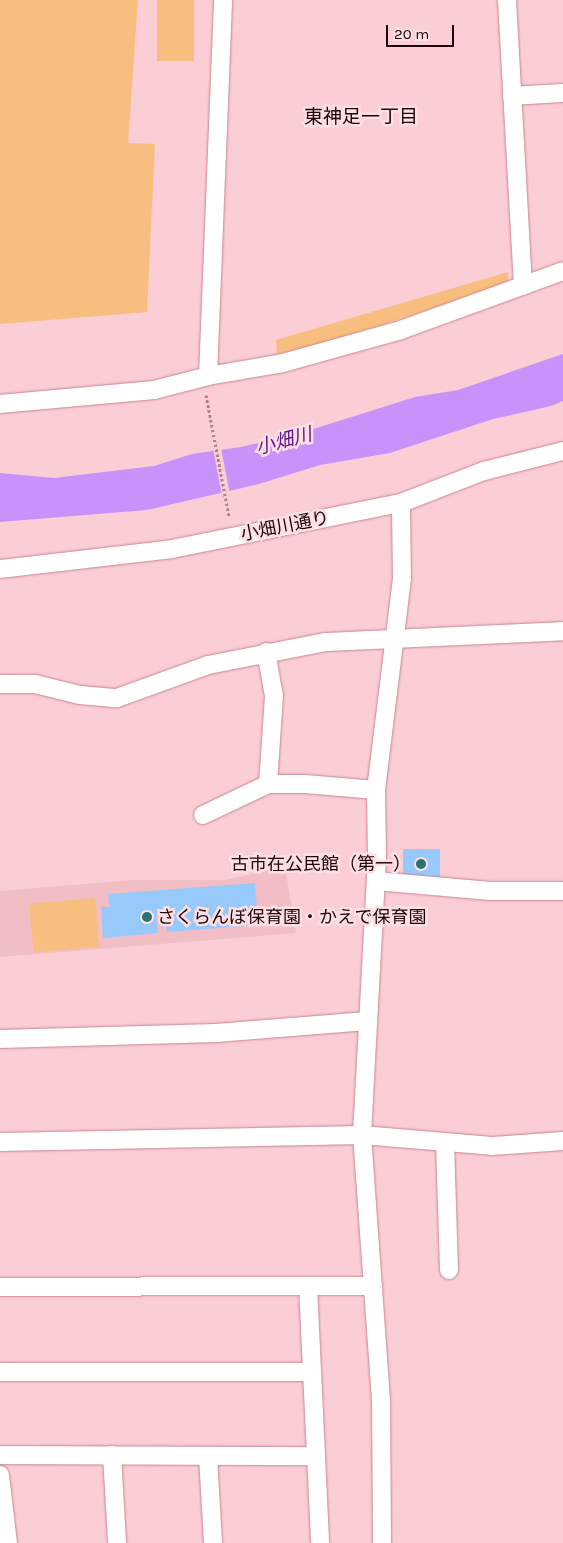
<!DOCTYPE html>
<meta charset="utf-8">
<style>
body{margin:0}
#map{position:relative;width:563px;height:1543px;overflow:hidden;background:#fbcdd4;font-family:Karla,"Noto Sans JP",sans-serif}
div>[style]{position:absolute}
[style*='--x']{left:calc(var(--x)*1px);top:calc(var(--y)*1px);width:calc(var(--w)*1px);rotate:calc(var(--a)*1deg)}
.built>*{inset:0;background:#f1bec6}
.green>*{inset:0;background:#f8be7f;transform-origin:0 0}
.water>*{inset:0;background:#c991fa}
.pier>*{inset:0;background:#fbcdd4;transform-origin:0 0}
.building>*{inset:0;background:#97cafb;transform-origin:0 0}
.path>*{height:3px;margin-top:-1.5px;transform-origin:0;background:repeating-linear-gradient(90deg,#ab858b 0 2.5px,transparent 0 5px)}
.roads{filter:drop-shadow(0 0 1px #cb8592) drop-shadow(0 0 1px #cb8592)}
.street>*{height:18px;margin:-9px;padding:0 9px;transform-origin:9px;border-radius:9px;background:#fff}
.dots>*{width:14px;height:14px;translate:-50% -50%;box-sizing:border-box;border:2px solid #fedfe3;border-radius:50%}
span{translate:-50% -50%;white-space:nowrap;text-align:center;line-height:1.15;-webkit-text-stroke:5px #fedfe3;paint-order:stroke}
.street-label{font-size:18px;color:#1d050a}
.poi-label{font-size:18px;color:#1d050a}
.right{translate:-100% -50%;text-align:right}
.left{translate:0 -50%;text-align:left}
.neighbourhood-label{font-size:19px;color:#1d050a}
.water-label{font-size:19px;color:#621290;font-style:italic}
.scale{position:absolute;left:386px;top:25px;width:68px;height:22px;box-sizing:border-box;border:2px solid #1d050a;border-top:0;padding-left:6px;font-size:15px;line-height:18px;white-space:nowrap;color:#1d050a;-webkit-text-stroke:4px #fedfe3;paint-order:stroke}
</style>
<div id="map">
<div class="built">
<div style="clip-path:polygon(285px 867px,296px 933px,0 957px,0 891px,131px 880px,225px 880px)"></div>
</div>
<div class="green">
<div style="clip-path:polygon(0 0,138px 0,128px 143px,155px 144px,147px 312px,0 324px)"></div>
<div style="left:157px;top:0;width:37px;height:61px"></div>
<div style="clip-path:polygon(508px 272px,508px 284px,312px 347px,277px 354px,276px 340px)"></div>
<div style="left:95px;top:898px;width:49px;height:66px;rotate:85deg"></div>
</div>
<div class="water">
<div style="clip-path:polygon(563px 354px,563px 401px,551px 406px,493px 419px,390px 453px,320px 465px,259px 484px,147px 510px,0 522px,0 473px,54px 478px,154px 466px,192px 454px,241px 447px,304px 432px,415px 397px,458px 390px)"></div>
</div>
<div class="pier">
<div style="left:221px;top:448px;width:46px;height:8px;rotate:79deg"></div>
</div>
<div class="building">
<div style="left:403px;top:849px;width:37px;height:30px"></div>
<div style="clip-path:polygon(255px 883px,258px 925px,167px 932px,166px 915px,156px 916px,158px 933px,103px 938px,101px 907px,109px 907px,108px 894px)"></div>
</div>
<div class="path">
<div style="--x:206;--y:395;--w:124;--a:79.3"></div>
</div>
<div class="roads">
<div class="street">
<div style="--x:507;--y:0;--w:286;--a:86.8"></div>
<div style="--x:512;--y:96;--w:51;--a:-3.4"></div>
<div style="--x:208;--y:376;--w:376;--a:-87.7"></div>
<div style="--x:0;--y:404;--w:155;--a:-5.2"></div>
<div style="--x:154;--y:390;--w:56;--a:-14.5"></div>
<div style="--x:208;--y:376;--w:76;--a:-9.8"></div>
<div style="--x:283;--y:363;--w:123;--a:-15.6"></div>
<div style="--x:401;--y:330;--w:172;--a:-20"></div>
<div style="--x:0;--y:569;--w:173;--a:-6.6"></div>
<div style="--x:172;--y:549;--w:234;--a:-11.4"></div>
<div style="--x:401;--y:503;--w:89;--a:-21.1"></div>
<div style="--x:484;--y:471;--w:81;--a:-14.2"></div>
<div style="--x:266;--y:652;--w:45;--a:79.7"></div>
<div style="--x:274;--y:696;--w:88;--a:93.9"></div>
<div style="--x:0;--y:684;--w:35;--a:0"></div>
<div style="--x:35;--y:684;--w:46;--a:13.7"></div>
<div style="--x:80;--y:695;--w:37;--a:5"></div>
<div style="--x:117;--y:698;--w:97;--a:-19.9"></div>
<div style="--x:208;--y:665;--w:119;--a:-11.1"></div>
<div style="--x:325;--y:642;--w:238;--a:-2.6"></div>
<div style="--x:203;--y:815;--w:72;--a:-25.5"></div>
<div style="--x:268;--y:784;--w:37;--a:0"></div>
<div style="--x:305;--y:784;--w:71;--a:4.8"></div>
<div style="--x:376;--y:881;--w:115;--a:5"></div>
<div style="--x:491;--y:891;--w:72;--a:0"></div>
<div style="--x:0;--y:1039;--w:216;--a:-1.6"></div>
<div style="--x:216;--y:1033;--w:152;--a:-4.5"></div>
<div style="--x:0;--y:1142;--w:362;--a:-1.1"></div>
<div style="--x:362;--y:1135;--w:130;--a:4.8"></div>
<div style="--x:492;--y:1146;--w:71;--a:-4"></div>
<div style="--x:445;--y:1143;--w:127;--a:88.2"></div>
<div style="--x:308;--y:1286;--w:257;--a:87.3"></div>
<div style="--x:0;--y:1287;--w:373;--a:-0.2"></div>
<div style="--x:0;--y:1372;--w:312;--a:0"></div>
<div style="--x:0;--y:1455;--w:316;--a:0.2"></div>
<div style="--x:112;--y:1455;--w:88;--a:86.7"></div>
<div style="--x:208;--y:1456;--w:87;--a:86.7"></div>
<div style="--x:0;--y:1475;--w:68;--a:83.3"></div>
<div style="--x:382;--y:1543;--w:143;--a:-90.4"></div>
<div style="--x:381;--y:1400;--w:266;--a:-94.1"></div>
<div style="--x:362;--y:1135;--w:276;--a:-86.9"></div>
<div style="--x:377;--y:859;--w:69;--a:-90.8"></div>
<div style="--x:376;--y:790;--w:213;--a:-83"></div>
<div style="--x:402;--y:579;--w:76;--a:-90.8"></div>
</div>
</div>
<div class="dots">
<div style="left:421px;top:864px;background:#2b736e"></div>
<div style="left:147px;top:917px;background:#2b736e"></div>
</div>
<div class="street-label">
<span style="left:285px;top:526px;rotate:-11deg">小畑川通り</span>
</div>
<div class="poi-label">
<span class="right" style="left:411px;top:864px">古市在公民館（第一）</span>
<span class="left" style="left:157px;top:917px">さくらんぼ保育園・かえで保育園</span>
</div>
<div class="neighbourhood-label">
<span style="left:361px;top:118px">東神足一丁目</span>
</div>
<div class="water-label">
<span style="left:284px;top:442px;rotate:-15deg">小畑川</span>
</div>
<div class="scale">20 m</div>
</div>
